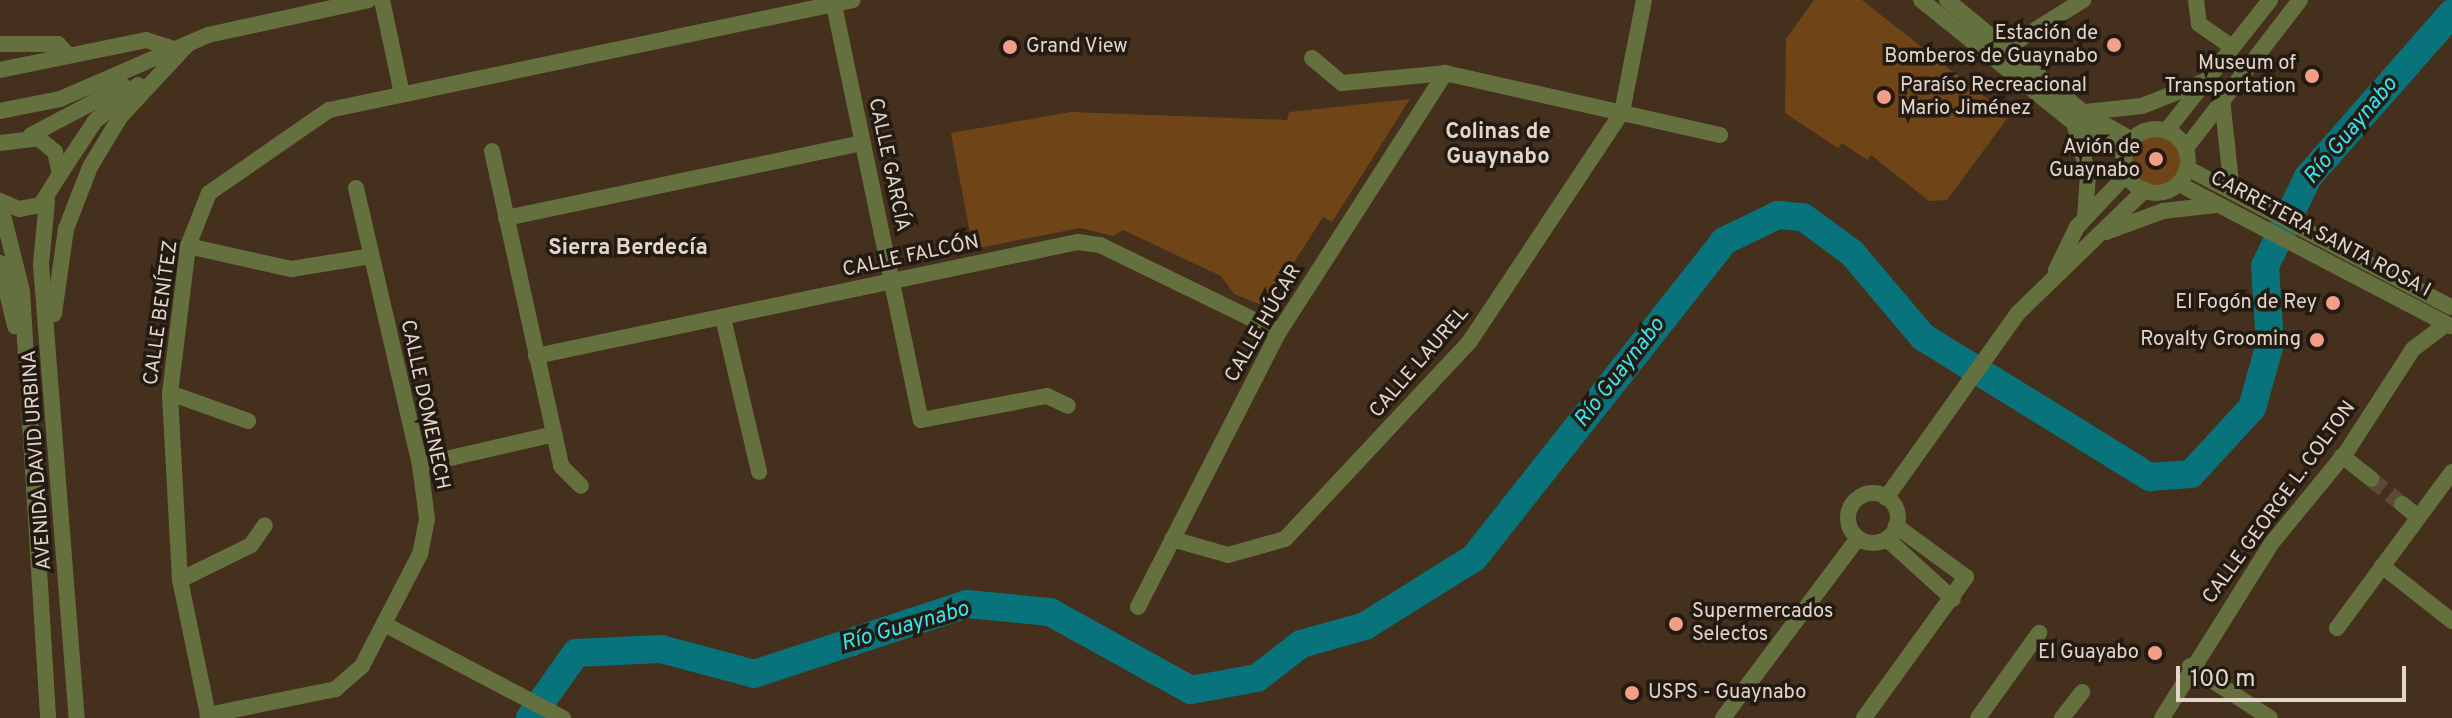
<!DOCTYPE html>
<meta charset="utf-8">
<style>
body{margin:0}
#map{position:relative;width:2452px;height:718px;overflow:hidden;background:#44301c;font-family:Overpass,sans-serif}
div>[style]{position:absolute}
[style*='--x']{left:calc(var(--x)*1px);top:calc(var(--y)*1px);width:calc(var(--w)*1px);rotate:calc(var(--a)*1deg)}
.green>*{inset:0;background:#6f4518}
.round{border-radius:50%}
.river>*{height:28px;margin:-14px;padding:0 14px;transform-origin:14px;border-radius:14px;background:#09737b}
.minor-tunnel>*{height:16px;margin-top:-8px;transform-origin:0;background:repeating-linear-gradient(90deg,#5c4936 0 16px,transparent 0 24px)}
.minor>*{height:16px;margin:-8px;padding:0 8px;transform-origin:8px;border-radius:8px;background:#64713f}
.minor>.ring{margin:-8px;padding:0;box-sizing:content-box;background:none;border:16px solid #64713f;border-radius:50%}
.tertiary>*{height:16px;margin:-8px;padding:0 8px;transform-origin:8px;border-radius:8px;background:#64713f}
.tertiary>.ring{margin:-8px;padding:0;box-sizing:content-box;background:none;border:16px solid #64713f;border-radius:50%}
.dots>*{width:22px;height:22px;translate:-50% -50%;box-sizing:border-box;border:4px solid #231a11;border-radius:50%}
span{translate:-50% -50%;white-space:nowrap;text-align:center;line-height:1.15;-webkit-text-stroke:7px #231a11;paint-order:stroke}
.poi-label{font-size:20px;color:#e3d5c9}
.right{translate:-100% -50%;text-align:right}
.left{translate:0 -50%;text-align:left}
.street-label{font-size:20px;color:#e3d5c9}
.water-label{font-size:22px;color:#35e6f5;font-style:italic}
.neighbourhood-label{font-size:22px;color:#e3d5c9;font-weight:700}
.scale{position:absolute;left:2176px;top:666px;width:230px;height:36px;box-sizing:border-box;border:4px solid #e3d5c9;border-top:0;padding-left:10px;font-size:24px;line-height:28px;white-space:nowrap;color:#e3d5c9;-webkit-text-stroke:6px #231a11;paint-order:stroke}
</style>
<div id="map">
<div class="green">
<div style="clip-path:polygon(1814px 0,1862px 0,2009px 116px,1947px 200px,1929px 201px,1871px 155px,1867px 160px,1842px 143px,1838px 148px,1785px 113px,1786px 39px)"></div>
<div style="clip-path:polygon(1410px 99px,1332px 222px,1323px 217px,1275px 292px,1284px 298px,1274px 310px,1234px 294px,1221px 276px,1123px 230px,1113px 236px,1080px 228px,973px 249px,951px 133px,1071px 112px,1287px 120px,1289px 112px)"></div>
<div class="round" style="left:2127px;top:132px;width:58px;height:58px"></div>
</div>
<div class="river">
<div style="--x:530;--y:718;--w:80;--a:-54.7"></div>
<div style="--x:576;--y:653;--w:85;--a:-2.7"></div>
<div style="--x:661;--y:649;--w:96;--a:15"></div>
<div style="--x:754;--y:674;--w:224;--a:-18.2"></div>
<div style="--x:967;--y:604;--w:83;--a:5.5"></div>
<div style="--x:1050;--y:612;--w:161;--a:29"></div>
<div style="--x:1191;--y:690;--w:67;--a:-10.3"></div>
<div style="--x:1257;--y:678;--w:56;--a:-37.7"></div>
<div style="--x:1301;--y:644;--w:66;--a:-15.7"></div>
<div style="--x:1365;--y:626;--w:128;--a:-32"></div>
<div style="--x:1474;--y:558;--w:404;--a:-51.7"></div>
<div style="--x:1724;--y:241;--w:60;--a:-25.7"></div>
<div style="--x:1778;--y:215;--w:25;--a:5"></div>
<div style="--x:1803;--y:217;--w:61;--a:36.3"></div>
<div style="--x:1852;--y:253;--w:110;--a:49.8"></div>
<div style="--x:1923;--y:337;--w:267;--a:31.7"></div>
<div style="--x:2150;--y:477;--w:41;--a:-4.2"></div>
<div style="--x:2191;--y:474;--w:90;--a:-47.3"></div>
<div style="--x:2252;--y:408;--w:66;--a:-74.3"></div>
<div style="--x:2270;--y:344;--w:78;--a:-93.7"></div>
<div style="--x:2265;--y:266;--w:99;--a:-64.2"></div>
<div style="--x:2308;--y:177;--w:218;--a:-48.7"></div>
</div>
<div class="minor-tunnel">
<div style="--x:2371;--y:479;--w:40;--a:39"></div>
</div>
<div class="minor">
<div style="--x:382;--y:0;--w:96;--a:78"></div>
<div style="--x:2196;--y:0;--w:24;--a:83"></div>
<div style="--x:2199;--y:24;--w:40;--a:34.9"></div>
<div style="--x:834;--y:5;--w:424;--a:78.2"></div>
<div style="--x:921;--y:420;--w:128;--a:-10.8"></div>
<div style="--x:1047;--y:396;--w:23;--a:25"></div>
<div style="--x:0;--y:44;--w:58;--a:0"></div>
<div style="--x:58;--y:44;--w:15;--a:48"></div>
<div style="--x:2006;--y:48;--w:91;--a:-31.9"></div>
<div style="--x:1312;--y:58;--w:39;--a:40"></div>
<div style="--x:1342;--y:83;--w:103;--a:-5.5"></div>
<div style="--x:1445;--y:73;--w:282;--a:12.7"></div>
<div style="--x:0;--y:70;--w:149;--a:-11.6"></div>
<div style="--x:146;--y:40;--w:25;--a:18"></div>
<div style="--x:2167;--y:130;--w:166;--a:-51.6"></div>
<div style="--x:2186;--y:148;--w:187;--a:-52.4"></div>
<div style="--x:492;--y:151;--w:322;--a:77.6"></div>
<div style="--x:561;--y:466;--w:28;--a:45"></div>
<div style="--x:356;--y:188;--w:284;--a:77"></div>
<div style="--x:420;--y:465;--w:54;--a:82.6"></div>
<div style="--x:427;--y:519;--w:36;--a:101"></div>
<div style="--x:420;--y:554;--w:126;--a:117.4"></div>
<div style="--x:362;--y:666;--w:35;--a:139"></div>
<div style="--x:336;--y:689;--w:131;--a:168.5"></div>
<div style="--x:208;--y:715;--w:138;--a:-101.7"></div>
<div style="--x:180;--y:580;--w:187;--a:-93.1"></div>
<div style="--x:170;--y:393;--w:148;--a:-83"></div>
<div style="--x:188;--y:246;--w:57;--a:-68.4"></div>
<div style="--x:209;--y:193;--w:146;--a:-34.7"></div>
<div style="--x:329;--y:110;--w:535;--a:-11.86"></div>
<div style="--x:506;--y:218;--w:365;--a:-11.9"></div>
<div style="--x:188;--y:246;--w:106;--a:12.6"></div>
<div style="--x:291;--y:269;--w:81;--a:-9.2"></div>
<div style="--x:2056;--y:270;--w:48;--a:-64"></div>
<div style="--x:2077;--y:227;--w:73;--a:-46.7"></div>
<div style="--x:723;--y:318;--w:158;--a:76.8"></div>
<div style="--x:536;--y:356;--w:554;--a:-11.88"></div>
<div style="--x:1078;--y:242;--w:22;--a:8"></div>
<div style="--x:1100;--y:245;--w:199;--a:25.9"></div>
<div style="--x:170;--y:393;--w:83;--a:19.7"></div>
<div style="--x:2342;--y:456;--w:37;--a:38"></div>
<div style="--x:420;--y:465;--w:138;--a:-13"></div>
<div class="ring" style="left:1848px;top:493px;width:34px;height:34px"></div>
<div style="--x:1886;--y:498;--w:227;--a:-54.5"></div>
<div style="--x:2018;--y:313;--w:177;--a:-44.1"></div>
<div style="--x:2402;--y:504;--w:21;--a:39"></div>
<div style="--x:1172;--y:539;--w:58;--a:15.9"></div>
<div style="--x:1228;--y:555;--w:59;--a:-15.7"></div>
<div style="--x:1285;--y:539;--w:271;--a:-46.9"></div>
<div style="--x:1470;--y:341;--w:275;--a:-56.4"></div>
<div style="--x:1622;--y:112;--w:114;--a:-78.9"></div>
<div style="--x:1887;--y:539;--w:89;--a:42.3"></div>
<div style="--x:2382;--y:566;--w:89;--a:38.2"></div>
<div style="--x:180;--y:580;--w:79;--a:-26.2"></div>
<div style="--x:251;--y:545;--w:24;--a:-55"></div>
<div style="--x:1138;--y:607;--w:309;--a:-62.9"></div>
<div style="--x:1279;--y:332;--w:308;--a:-57.3"></div>
<div style="--x:386;--y:625;--w:200;--a:27.7"></div>
<div style="--x:2337;--y:628;--w:194;--a:-53.6"></div>
<div style="--x:2190;--y:666;--w:95;--a:33"></div>
<div style="--x:1723;--y:718;--w:225;--a:-53.1"></div>
<div style="--x:1864;--y:718;--w:174;--a:-54.1"></div>
<div style="--x:1966;--y:577;--w:87;--a:-143.9"></div>
<div style="--x:1978;--y:718;--w:105;--a:-54.3"></div>
<div style="--x:2062;--y:718;--w:33;--a:-52"></div>
</div>
<div class="tertiary">
<div style="--x:1921;--y:0;--w:196;--a:38.8"></div>
<div style="--x:2074;--y:123;--w:60;--a:31.3"></div>
<div style="--x:1947;--y:0;--w:176;--a:39.5"></div>
<div style="--x:2083;--y:112;--w:56;--a:29.7"></div>
<div style="--x:2222;--y:98;--w:94;--a:83.9"></div>
<div style="--x:0;--y:111;--w:61;--a:-11.3"></div>
<div style="--x:60;--y:99;--w:161;--a:-23.4"></div>
<div style="--x:208;--y:35;--w:164;--a:-12.3"></div>
<div style="--x:2085;--y:112;--w:57;--a:-6"></div>
<div style="--x:2142;--y:106;--w:66;--a:-21.5"></div>
<div style="--x:2074;--y:123;--w:53;--a:74.6"></div>
<div style="--x:2088;--y:174;--w:44;--a:93.9"></div>
<div class="ring" style="left:2124px;top:129px;width:48px;height:48px"></div>
<div style="--x:31;--y:135;--w:105;--a:-27.8"></div>
<div style="--x:0;--y:143;--w:38;--a:-7"></div>
<div style="--x:38;--y:138;--w:22;--a:39"></div>
<div style="--x:55;--y:152;--w:23;--a:77"></div>
<div style="--x:60;--y:174;--w:36;--a:122"></div>
<div style="--x:41;--y:205;--w:22;--a:170"></div>
<div style="--x:19;--y:209;--w:21;--a:-157"></div>
<div style="--x:2187;--y:168;--w:298;--a:27.8"></div>
<div style="--x:60;--y:174;--w:64;--a:-56.6"></div>
<div style="--x:95;--y:121;--w:56;--a:-39.9"></div>
<div style="--x:2179;--y:184;--w:307;--a:27.6"></div>
<div style="--x:47;--y:201;--w:64;--a:95.4"></div>
<div style="--x:41;--y:265;--w:454;--a:85.5"></div>
<div style="--x:0;--y:203;--w:91;--a:76"></div>
<div style="--x:22;--y:291;--w:428;--a:86.5"></div>
<div style="--x:2106;--y:232;--w:61;--a:-20.2"></div>
<div style="--x:2163;--y:211;--w:53;--a:-6.5"></div>
<div style="--x:0;--y:263;--w:65;--a:76.6"></div>
<div style="--x:54;--y:314;--w:86;--a:-82"></div>
<div style="--x:66;--y:229;--w:66;--a:-68.8"></div>
<div style="--x:90;--y:167;--w:58;--a:-59"></div>
<div style="--x:120;--y:117;--w:101;--a:-47"></div>
<div style="--x:2162;--y:718;--w:205;--a:-57.9"></div>
<div style="--x:2271;--y:544;--w:120;--a:-50.7"></div>
<div style="--x:2347;--y:451;--w:121;--a:-57.1"></div>
<div style="--x:2413;--y:349;--w:41;--a:-37.1"></div>
</div>
<div class="dots">
<div style="left:2114px;top:45px;background:#f49e87"></div>
<div style="left:1010px;top:47px;background:#f49e87"></div>
<div style="left:2312px;top:76px;background:#f49e87"></div>
<div style="left:1884px;top:97px;background:#f49e87"></div>
<div style="left:2156px;top:159px;background:#f49e87"></div>
<div style="left:2333px;top:303px;background:#f49e87"></div>
<div style="left:2317px;top:340px;background:#f49e87"></div>
<div style="left:1676px;top:624px;background:#f49e87"></div>
<div style="left:2155px;top:653px;background:#f49e87"></div>
<div style="left:1632px;top:693px;background:#f49e87"></div>
</div>
<div class="poi-label">
<span class="right" style="left:2098px;top:46px">Estación de<br>Bomberos de Guaynabo</span>
<span class="left" style="left:1026px;top:47px">Grand View</span>
<span class="right" style="left:2296px;top:76px">Museum of<br>Transportation</span>
<span class="left" style="left:1900px;top:98px">Paraíso Recreacional<br>Mario Jiménez</span>
<span class="right" style="left:2140px;top:160px">Avión de<br>Guaynabo</span>
<span class="right" style="left:2317px;top:303px">El Fogón de Rey</span>
<span class="right" style="left:2301px;top:340px">Royalty Grooming</span>
<span class="left" style="left:1692px;top:624px">Supermercados<br>Selectos</span>
<span class="right" style="left:2139px;top:653px">El Guayabo</span>
<span class="left" style="left:1648px;top:693px">USPS - Guaynabo</span>
</div>
<div class="street-label">
<span style="left:888px;top:165px;rotate:78deg">CALLE GARCÍA</span>
<span style="left:2320px;top:235px;rotate:28deg">CARRETERA SANTA ROSA I</span>
<span style="left:911px;top:257px;rotate:-12deg">CALLE FALCÓN</span>
<span style="left:162px;top:313px;rotate:-82deg">CALLE BENÍTEZ</span>
<span style="left:1264px;top:324px;rotate:-60deg">CALLE HÚCAR</span>
<span style="left:1420px;top:363px;rotate:-49deg">CALLE LAUREL</span>
<span style="left:424px;top:405px;rotate:78deg">CALLE DOMENECH</span>
<span style="left:38px;top:460px;rotate:-94deg">AVENIDA DAVID URBINA</span>
<span style="left:2280px;top:503px;rotate:-54deg">CALLE GEORGE L. COLTON</span>
</div>
<div class="water-label">
<span style="left:2351px;top:131px;rotate:-50deg">Río Guaynabo</span>
<span style="left:1620px;top:373px;rotate:-52deg">Río Guaynabo</span>
<span style="left:905px;top:627px;rotate:-16deg">Río Guaynabo</span>
</div>
<div class="neighbourhood-label">
<span style="left:1498px;top:145px">Colinas de<br>Guaynabo</span>
<span style="left:628px;top:249px">Sierra Berdecía</span>
</div>
<div class="scale">100 m</div>
</div>
